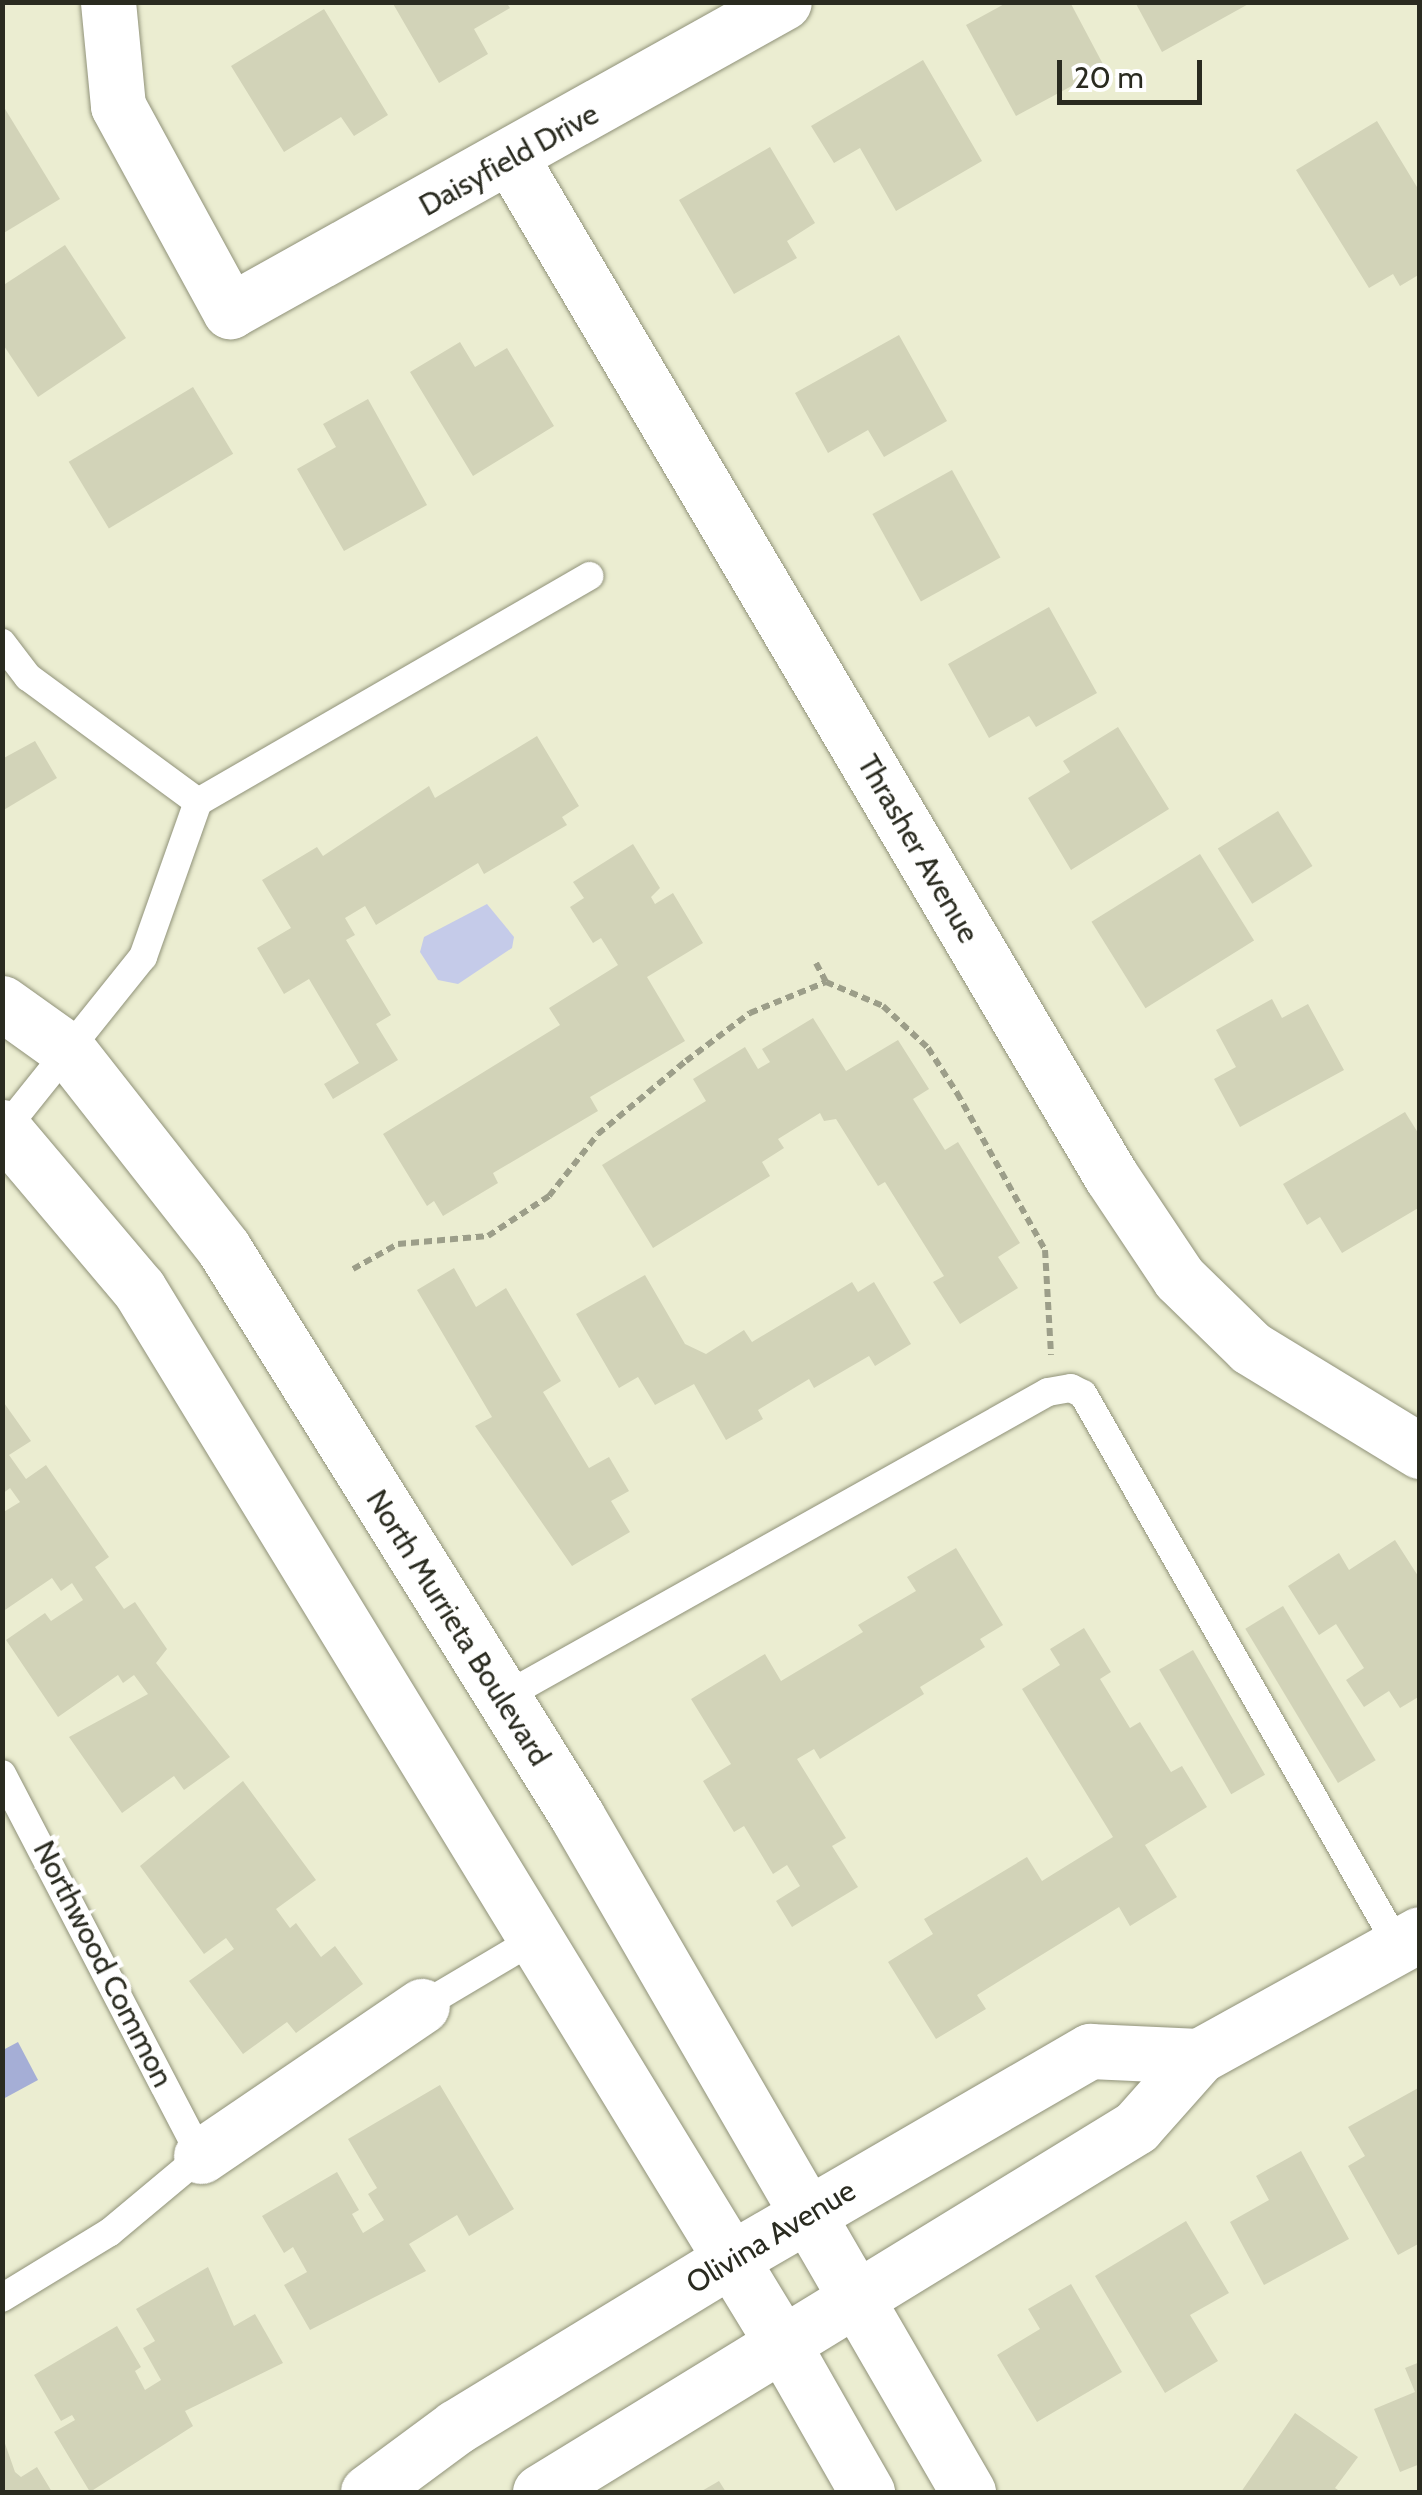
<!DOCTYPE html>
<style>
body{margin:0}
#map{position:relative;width:1422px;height:2495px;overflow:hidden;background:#ebedd1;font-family:Cabin,sans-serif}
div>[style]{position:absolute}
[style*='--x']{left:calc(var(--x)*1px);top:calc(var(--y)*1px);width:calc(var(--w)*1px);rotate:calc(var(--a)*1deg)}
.green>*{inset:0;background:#c5cbe9}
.water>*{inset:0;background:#a5aed6}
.building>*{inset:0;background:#d2d3b8;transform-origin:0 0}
.path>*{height:6px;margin-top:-3px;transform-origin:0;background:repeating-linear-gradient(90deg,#9c9e89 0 8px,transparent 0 13px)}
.roads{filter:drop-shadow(0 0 2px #909279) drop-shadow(0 0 2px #909279)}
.service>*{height:28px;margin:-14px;padding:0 14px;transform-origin:14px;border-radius:14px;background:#fff}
.minor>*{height:55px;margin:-27.5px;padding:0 27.5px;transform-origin:27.5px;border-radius:27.5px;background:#fff}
.tertiary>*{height:55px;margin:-27.5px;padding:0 27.5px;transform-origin:27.5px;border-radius:27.5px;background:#fff}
.secondary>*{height:55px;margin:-27.5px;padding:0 27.5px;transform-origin:27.5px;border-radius:27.5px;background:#fff}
span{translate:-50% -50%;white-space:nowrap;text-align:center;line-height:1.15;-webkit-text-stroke:9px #fff;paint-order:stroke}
.street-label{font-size:30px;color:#2a2b20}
.frame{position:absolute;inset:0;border:5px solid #2a2b20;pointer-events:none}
.scale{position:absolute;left:1057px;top:60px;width:145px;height:45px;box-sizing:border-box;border:5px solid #2a2b20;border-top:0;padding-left:12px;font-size:30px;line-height:35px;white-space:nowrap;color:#2a2b20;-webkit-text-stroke:8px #fff;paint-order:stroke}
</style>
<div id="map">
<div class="green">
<div style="clip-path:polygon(487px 904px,514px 937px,512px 948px,458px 984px,438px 980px,420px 952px,424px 937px)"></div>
</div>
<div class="water">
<div style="clip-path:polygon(18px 2042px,38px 2080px,3px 2099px,3px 2050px)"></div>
</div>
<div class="building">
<div style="clip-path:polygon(392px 2px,506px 2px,510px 8px,474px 29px,488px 54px,439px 83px)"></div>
<div style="clip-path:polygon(1008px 2px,1070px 2px,1105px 68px,1016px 116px,966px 25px)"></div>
<div style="clip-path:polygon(1135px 2px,1252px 2px,1162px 52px)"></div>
<div style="clip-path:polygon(324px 9px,388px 115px,354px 136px,341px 117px,284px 152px,231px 66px)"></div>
<div style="clip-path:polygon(923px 60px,982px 161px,896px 211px,860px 148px,834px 163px,811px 126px)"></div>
<div style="clip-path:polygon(2px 104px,60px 199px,2px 234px)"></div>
<div style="clip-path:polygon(1377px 121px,1420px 192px,1420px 274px,1400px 286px,1393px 274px,1369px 288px,1296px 170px)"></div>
<div style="clip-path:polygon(770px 147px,815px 223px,787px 241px,797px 258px,734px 294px,679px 200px)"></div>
<div style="clip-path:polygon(65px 245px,126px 338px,38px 397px,2px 343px,2px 286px)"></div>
<div style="clip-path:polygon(899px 335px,947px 421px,884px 457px,868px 430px,828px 453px,795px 393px)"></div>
<div style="clip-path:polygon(460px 342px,475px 367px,507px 348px,554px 426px,473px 476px,410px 372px)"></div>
<div style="left:193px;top:387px;width:78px;height:145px;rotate:59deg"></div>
<div style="clip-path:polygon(368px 399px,427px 505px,344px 551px,297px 469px,336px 447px,323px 424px)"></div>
<div style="left:952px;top:470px;width:100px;height:91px;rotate:61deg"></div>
<div style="clip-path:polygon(1049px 607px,1097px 693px,1036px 727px,1029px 716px,989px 738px,948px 664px)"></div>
<div style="clip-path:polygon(1118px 727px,1169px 809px,1071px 870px,1028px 798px,1070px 772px,1063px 761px)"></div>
<div style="clip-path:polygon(537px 736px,579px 806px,562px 817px,567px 825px,484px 874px,478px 863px,376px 925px,365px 906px,345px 918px,355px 935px,346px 940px,391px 1015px,376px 1024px,398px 1060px,333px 1099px,324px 1084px,359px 1063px,309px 979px,284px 994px,257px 948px,291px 928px,262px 880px,317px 847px,323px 856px,429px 786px,435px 798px)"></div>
<div style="clip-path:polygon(35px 741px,57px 778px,2px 811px,2px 759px)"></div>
<div style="left:1278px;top:811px;width:65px;height:71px;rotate:58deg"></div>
<div style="clip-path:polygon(633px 844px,660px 888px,651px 897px,655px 904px,673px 893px,703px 943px,647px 977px,685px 1041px,590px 1097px,598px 1111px,493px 1173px,498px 1183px,443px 1216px,434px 1201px,427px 1206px,383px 1134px,560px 1025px,549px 1008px,618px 965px,601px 938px,593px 943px,570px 907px,584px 898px,573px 882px)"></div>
<div style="left:1200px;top:854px;width:102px;height:128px;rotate:58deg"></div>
<div style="clip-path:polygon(1272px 999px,1282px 1018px,1308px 1004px,1344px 1070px,1240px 1127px,1214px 1079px,1236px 1067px,1216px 1030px)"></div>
<div style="clip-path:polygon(813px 1018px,846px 1071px,898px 1040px,929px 1089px,913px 1099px,945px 1150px,958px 1142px,1020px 1243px,998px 1257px,1018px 1288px,960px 1324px,933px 1282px,944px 1276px,885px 1182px,878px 1186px,836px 1119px,824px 1121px,820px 1113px,778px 1139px,784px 1148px,762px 1162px,770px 1176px,653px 1248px,602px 1165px,706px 1101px,693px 1079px,745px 1047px,758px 1069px,770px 1062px,762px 1049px)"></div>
<div style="clip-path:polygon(1405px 1112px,1420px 1136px,1420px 1207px,1342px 1253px,1320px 1217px,1307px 1225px,1283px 1184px)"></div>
<div style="clip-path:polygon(454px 1268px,476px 1307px,506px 1288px,561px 1381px,543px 1392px,589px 1468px,609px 1457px,629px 1491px,611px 1501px,630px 1532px,572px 1566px,475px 1426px,492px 1417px,417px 1290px)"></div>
<div style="clip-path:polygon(645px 1275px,685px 1344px,706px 1354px,744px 1330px,752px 1342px,852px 1282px,858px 1292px,874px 1282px,911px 1344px,875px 1366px,869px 1356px,814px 1388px,809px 1379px,758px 1410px,763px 1419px,726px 1440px,694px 1384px,655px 1405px,638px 1377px,619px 1388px,576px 1314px)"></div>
<div style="clip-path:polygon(2px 1400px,31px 1441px,9px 1455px,26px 1479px,46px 1465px,109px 1557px,95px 1567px,124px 1609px,135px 1602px,167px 1649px,156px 1663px,230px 1757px,184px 1790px,174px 1776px,122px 1813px,69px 1737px,148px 1694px,134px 1675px,123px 1683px,118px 1675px,58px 1717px,6px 1640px,45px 1613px,51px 1621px,83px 1600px,72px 1583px,61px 1591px,52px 1578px,2px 1612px,2px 1513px,20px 1502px,10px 1488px,2px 1494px)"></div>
<div style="clip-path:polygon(1395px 1540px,1420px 1579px,1420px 1696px,1400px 1708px,1389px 1691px,1364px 1707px,1346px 1680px,1364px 1668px,1336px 1624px,1319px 1635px,1288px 1586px,1339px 1553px,1349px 1570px)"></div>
<div style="clip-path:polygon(956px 1548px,1003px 1625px,980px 1639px,985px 1647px,920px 1687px,924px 1694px,820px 1759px,814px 1749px,797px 1759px,846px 1838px,832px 1846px,858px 1887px,792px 1927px,776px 1901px,800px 1886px,787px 1865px,773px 1874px,744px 1826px,734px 1832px,703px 1781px,731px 1764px,691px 1699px,765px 1654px,781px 1681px,863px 1632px,858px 1625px,916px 1591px,907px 1577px)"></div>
<div style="left:1283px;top:1606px;width:180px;height:44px;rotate:59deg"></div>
<div style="clip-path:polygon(1084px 1628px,1111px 1672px,1100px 1679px,1130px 1728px,1140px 1722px,1171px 1772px,1182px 1766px,1207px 1807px,1145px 1845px,1177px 1897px,1130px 1926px,1119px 1907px,977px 1995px,986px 2009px,936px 2039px,888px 1962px,933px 1934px,924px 1919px,1027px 1857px,1042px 1881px,1113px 1837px,1022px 1689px,1060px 1665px,1050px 1649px)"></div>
<div style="left:1193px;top:1650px;width:144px;height:39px;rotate:60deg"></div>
<div style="clip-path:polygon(243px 1781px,316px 1880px,276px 1909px,290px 1928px,296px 1923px,321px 1957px,335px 1946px,363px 1984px,296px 2033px,287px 2022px,243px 2054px,189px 1981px,234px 1949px,226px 1938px,204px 1954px,140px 1866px)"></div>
<div style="clip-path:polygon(440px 2085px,514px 2209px,469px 2236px,457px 2215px,409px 2244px,426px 2271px,310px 2330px,284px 2285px,307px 2272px,293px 2247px,284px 2253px,262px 2216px,337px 2172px,359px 2210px,352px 2214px,363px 2233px,384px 2220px,368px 2194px,377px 2188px,348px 2139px)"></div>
<div style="clip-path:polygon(1420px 2087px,1420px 2243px,1398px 2255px,1348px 2166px,1365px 2156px,1348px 2127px)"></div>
<div style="clip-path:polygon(1301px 2151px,1349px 2239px,1264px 2285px,1230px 2222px,1269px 2200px,1256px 2176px)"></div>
<div style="clip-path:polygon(1186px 2221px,1229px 2293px,1190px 2315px,1218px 2361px,1165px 2393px,1095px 2276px)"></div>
<div style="clip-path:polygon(208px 2267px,234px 2326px,255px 2314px,283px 2363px,185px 2411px,193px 2426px,90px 2492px,54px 2432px,75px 2420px,72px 2415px,61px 2421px,34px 2375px,117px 2326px,141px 2367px,135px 2371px,145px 2390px,161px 2380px,143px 2348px,155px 2341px,136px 2309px)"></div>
<div style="clip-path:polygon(1071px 2284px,1122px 2372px,1037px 2422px,997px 2355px,1040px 2329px,1028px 2309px)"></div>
<div style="clip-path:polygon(1420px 2362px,1420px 2464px,1400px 2472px,1374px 2409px,1415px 2392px,1405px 2368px)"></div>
<div style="clip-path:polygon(1295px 2413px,1358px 2457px,1335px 2488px,1341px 2492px,1241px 2492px)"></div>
<div style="clip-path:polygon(2px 2435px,15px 2472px,21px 2477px,37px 2467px,52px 2492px,2px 2492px)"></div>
<div style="clip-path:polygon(719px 2481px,726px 2492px,700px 2492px)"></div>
</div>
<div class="path">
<div style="--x:816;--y:963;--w:21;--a:62"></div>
<div style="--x:826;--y:982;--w:62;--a:22.8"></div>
<div style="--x:883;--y:1006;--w:62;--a:43"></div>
<div style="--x:928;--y:1048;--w:54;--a:57.2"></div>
<div style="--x:957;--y:1093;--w:180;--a:60.7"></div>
<div style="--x:1045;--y:1250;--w:105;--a:86.7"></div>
<div style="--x:353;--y:1269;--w:51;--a:-29.1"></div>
<div style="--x:398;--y:1244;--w:90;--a:-5.1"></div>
<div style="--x:488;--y:1236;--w:73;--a:-33.3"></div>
<div style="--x:549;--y:1196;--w:79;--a:-51.7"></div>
<div style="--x:598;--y:1134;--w:114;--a:-39.7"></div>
<div style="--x:686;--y:1061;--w:80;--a:-36.9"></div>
<div style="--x:750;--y:1013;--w:82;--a:-22.2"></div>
</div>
<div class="roads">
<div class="service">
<div style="--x:2;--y:643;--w:43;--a:52.6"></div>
<div style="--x:28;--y:677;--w:211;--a:36.3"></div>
<div style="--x:5;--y:1129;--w:221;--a:-51.3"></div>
<div style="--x:143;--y:957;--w:164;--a:-70.5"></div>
<div style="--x:198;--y:802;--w:452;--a:-30"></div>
<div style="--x:500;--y:1699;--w:628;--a:-29.26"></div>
<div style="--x:1048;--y:1392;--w:23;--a:-10"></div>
<div style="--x:1071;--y:1388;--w:13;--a:27"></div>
<div style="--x:1083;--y:1394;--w:636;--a:60.29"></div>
<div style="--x:2;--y:1774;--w:431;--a:62.5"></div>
<div style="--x:201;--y:2156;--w:119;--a:140.1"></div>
<div style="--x:110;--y:2232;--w:127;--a:148.6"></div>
<div style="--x:422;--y:2006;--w:129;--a:-30.7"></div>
</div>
<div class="minor">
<div style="--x:108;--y:2;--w:104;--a:84.5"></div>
<div style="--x:118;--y:106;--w:234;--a:61.4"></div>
<div style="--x:230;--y:311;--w:634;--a:-29.15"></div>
<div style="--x:512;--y:160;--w:1179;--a:59.48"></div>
<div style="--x:1111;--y:1176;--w:123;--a:56.3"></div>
<div style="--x:1179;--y:1278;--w:100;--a:44.2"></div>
<div style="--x:1251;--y:1348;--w:198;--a:31.4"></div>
<div style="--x:201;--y:2156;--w:267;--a:-34.2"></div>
</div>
<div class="tertiary">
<div style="--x:368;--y:2492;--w:109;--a:-36.5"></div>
<div style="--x:456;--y:2427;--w:322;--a:-31.4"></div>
<div style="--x:731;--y:2259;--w:415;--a:-30.1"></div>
<div style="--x:1090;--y:2051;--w:109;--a:2.6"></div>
<div style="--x:540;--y:2492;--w:699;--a:-31.48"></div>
<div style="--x:1136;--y:2127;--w:95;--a:-48.4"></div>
<div style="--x:1199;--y:2056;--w:252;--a:-28.9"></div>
</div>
<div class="secondary">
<div style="--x:2;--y:1003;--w:82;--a:35.6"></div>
<div style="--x:69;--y:1051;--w:251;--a:51.9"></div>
<div style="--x:224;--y:1249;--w:668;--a:58.09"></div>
<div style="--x:577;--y:1816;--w:781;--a:59.95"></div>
<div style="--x:2;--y:1127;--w:212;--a:49.8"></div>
<div style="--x:139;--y:1289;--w:1235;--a:58.61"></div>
<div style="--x:782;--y:2343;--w:172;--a:60.3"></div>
</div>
</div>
<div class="street-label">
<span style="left:509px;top:160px;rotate:-29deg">Daisyfield Drive</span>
<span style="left:918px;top:849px;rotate:60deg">Thrasher Avenue</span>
<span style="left:458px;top:1628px;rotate:58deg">North Murrieta Boulevard</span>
<span style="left:103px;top:1964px;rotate:63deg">Northwood Common</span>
<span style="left:771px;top:2237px;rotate:-31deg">Olivina Avenue</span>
</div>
<div class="frame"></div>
<div class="scale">20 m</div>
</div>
